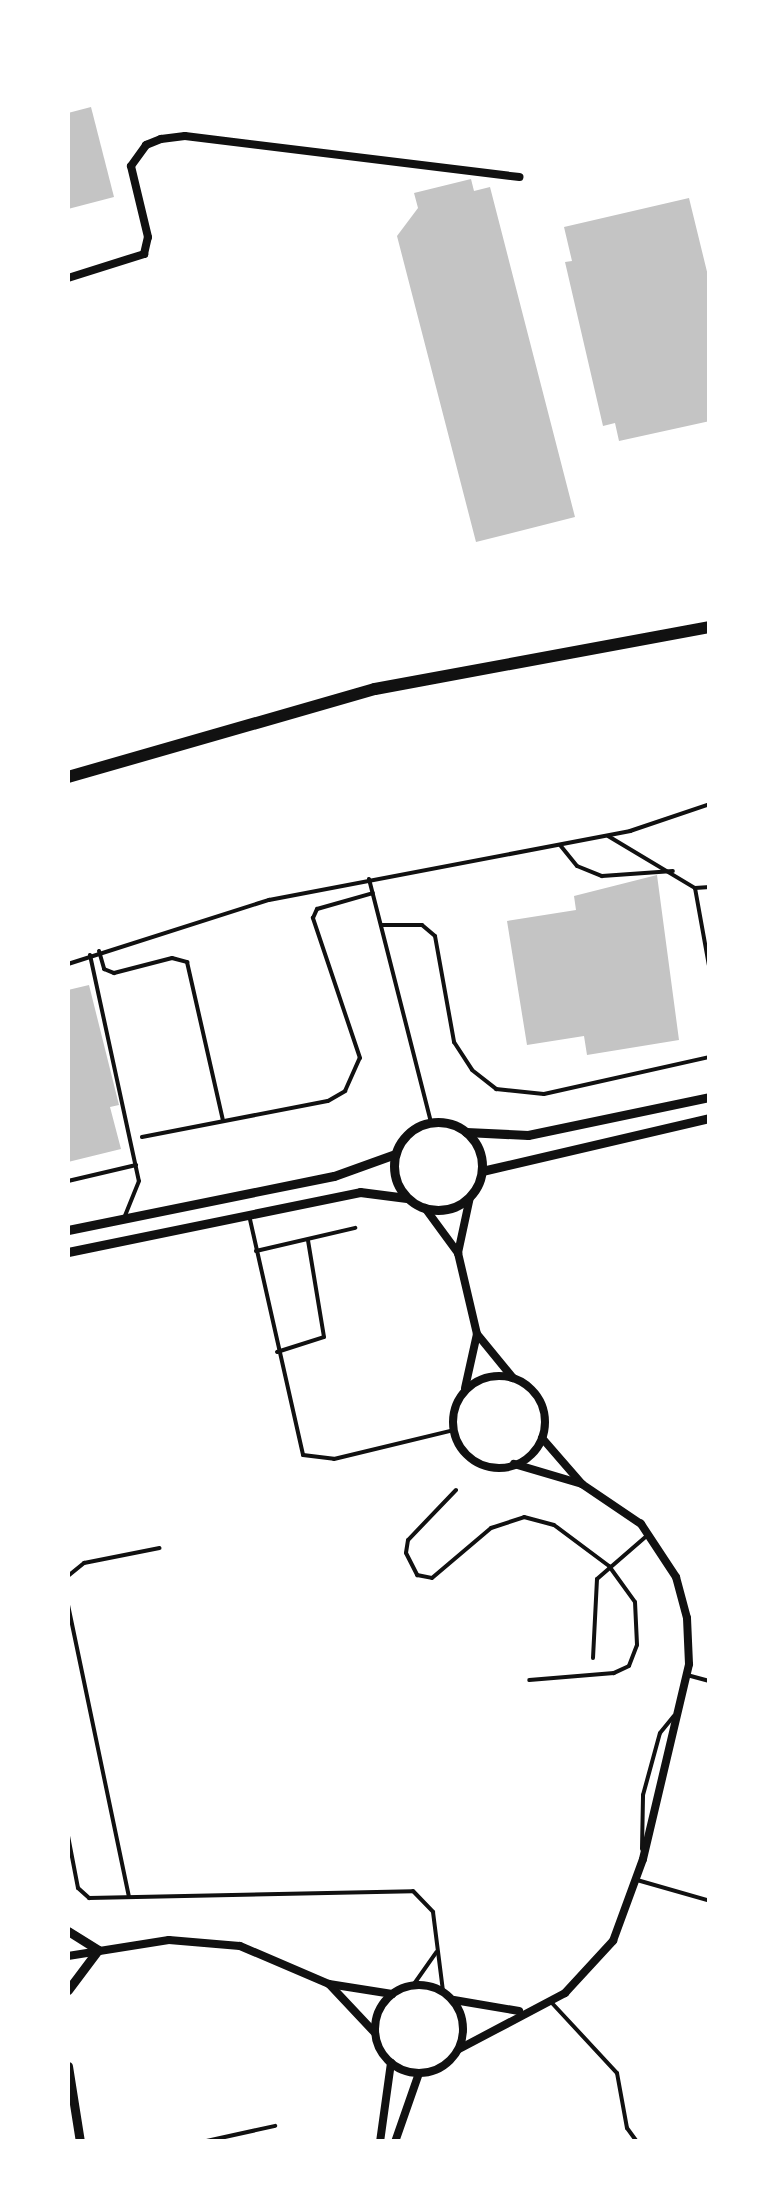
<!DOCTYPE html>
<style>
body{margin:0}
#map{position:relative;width:777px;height:2209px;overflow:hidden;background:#fff;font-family:"Work Sans",sans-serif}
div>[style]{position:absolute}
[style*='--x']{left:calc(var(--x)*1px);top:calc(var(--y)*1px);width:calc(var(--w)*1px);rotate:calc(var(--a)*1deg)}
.building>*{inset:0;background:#c4c4c4}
.service>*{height:4px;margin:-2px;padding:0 2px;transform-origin:2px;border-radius:2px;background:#111}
.minor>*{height:8px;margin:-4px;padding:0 4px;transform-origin:4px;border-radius:4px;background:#111}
.minor>.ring{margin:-4px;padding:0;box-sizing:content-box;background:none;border:8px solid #111;border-radius:50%}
.tertiary>*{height:9px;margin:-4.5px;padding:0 4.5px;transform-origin:4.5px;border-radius:4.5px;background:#111}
.tertiary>.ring{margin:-4.5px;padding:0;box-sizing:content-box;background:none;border:9px solid #111;border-radius:50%}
.motorway>*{height:12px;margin:-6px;padding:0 6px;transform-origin:6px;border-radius:6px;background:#111}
span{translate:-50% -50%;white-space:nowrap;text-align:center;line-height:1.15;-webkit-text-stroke:10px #fff;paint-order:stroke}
.frame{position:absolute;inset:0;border:70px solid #fff;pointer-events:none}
</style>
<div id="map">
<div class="building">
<div style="clip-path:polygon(91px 107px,114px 197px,68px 209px,68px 113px)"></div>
<div style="clip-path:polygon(471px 179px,474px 191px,490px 187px,575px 517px,476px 542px,397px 236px,418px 208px,414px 193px)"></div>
<div style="clip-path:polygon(689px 198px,710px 284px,710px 421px,619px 441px,615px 423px,603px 426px,565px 262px,572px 261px,564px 227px)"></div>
<div style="clip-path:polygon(657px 875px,679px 1040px,587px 1055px,584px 1036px,527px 1045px,507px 921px,576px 910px,574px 896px)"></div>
<div style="clip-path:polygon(89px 985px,119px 1105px,110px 1107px,121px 1149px,68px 1162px,68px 990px)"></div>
</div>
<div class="service">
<div style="--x:608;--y:836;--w:101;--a:30.9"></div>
<div style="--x:695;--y:888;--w:84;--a:79.8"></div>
<div style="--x:560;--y:845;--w:27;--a:51"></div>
<div style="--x:577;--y:866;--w:27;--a:22"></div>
<div style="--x:602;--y:876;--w:71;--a:-4"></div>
<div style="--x:369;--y:879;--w:251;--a:75.7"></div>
<div style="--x:695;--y:888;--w:15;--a:-4"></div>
<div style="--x:381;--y:925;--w:41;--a:0"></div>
<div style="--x:422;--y:925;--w:17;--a:40"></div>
<div style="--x:435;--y:936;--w:108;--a:79.8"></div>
<div style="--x:454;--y:1042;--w:33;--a:57"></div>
<div style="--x:472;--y:1070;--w:31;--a:38"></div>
<div style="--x:496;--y:1089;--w:48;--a:5.9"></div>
<div style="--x:544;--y:1094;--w:170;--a:-12.6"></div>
<div style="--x:99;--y:951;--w:19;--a:74"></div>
<div style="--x:104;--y:969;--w:11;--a:22"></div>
<div style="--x:114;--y:973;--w:60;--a:-14.5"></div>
<div style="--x:172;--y:958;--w:16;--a:15"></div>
<div style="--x:187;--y:962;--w:163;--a:77.2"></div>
<div style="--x:90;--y:955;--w:231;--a:77.8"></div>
<div style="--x:139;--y:1181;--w:38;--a:112"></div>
<div style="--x:68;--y:964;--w:211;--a:-17.7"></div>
<div style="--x:269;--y:900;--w:368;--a:-10.8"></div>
<div style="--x:630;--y:831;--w:84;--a:-18.6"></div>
<div style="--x:142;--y:1137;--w:189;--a:-11"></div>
<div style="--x:328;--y:1101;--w:20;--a:-30"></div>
<div style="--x:345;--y:1091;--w:36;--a:-66"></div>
<div style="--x:360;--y:1058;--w:148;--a:-108.6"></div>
<div style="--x:313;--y:918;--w:10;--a:-66"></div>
<div style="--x:317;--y:909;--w:58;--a:-15.9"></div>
<div style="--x:68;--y:1181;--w:70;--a:-13.2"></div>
<div style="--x:249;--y:1215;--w:246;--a:77.3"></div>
<div style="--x:303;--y:1455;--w:31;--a:7"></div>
<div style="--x:334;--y:1459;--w:123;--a:-13.6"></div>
<div style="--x:256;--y:1251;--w:102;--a:-13.1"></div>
<div style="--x:277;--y:1352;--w:49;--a:-17.7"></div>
<div style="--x:324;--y:1337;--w:98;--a:-99.4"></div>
<div style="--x:456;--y:1490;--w:69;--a:133.8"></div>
<div style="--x:408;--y:1540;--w:13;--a:99"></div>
<div style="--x:406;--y:1553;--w:25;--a:63"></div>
<div style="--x:417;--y:1575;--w:15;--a:11"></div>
<div style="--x:432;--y:1578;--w:77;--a:-40.3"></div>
<div style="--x:491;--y:1528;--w:35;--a:-18"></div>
<div style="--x:524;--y:1517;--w:31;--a:15"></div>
<div style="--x:554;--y:1525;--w:69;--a:36.7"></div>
<div style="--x:609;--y:1566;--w:44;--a:54.2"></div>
<div style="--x:635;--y:1602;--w:43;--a:87.3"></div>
<div style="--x:637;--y:1645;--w:22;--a:111"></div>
<div style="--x:629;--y:1666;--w:17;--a:155"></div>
<div style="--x:614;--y:1673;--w:85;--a:175.3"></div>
<div style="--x:68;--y:1576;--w:21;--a:-39"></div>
<div style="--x:84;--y:1563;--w:77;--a:-11.2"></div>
<div style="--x:68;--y:1605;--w:297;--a:78.2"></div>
<div style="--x:593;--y:1658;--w:79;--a:-87.1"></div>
<div style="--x:597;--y:1579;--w:69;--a:-40.9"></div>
<div style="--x:687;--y:1675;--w:24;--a:15"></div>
<div style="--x:68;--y:1836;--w:53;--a:79.1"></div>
<div style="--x:78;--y:1888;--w:15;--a:42"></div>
<div style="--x:89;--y:1898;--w:324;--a:-1.2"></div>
<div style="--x:413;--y:1891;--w:29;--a:46"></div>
<div style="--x:433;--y:1912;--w:80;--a:82.8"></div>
<div style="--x:642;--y:1849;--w:54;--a:-88.9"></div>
<div style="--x:643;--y:1795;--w:64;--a:-74.7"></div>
<div style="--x:660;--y:1733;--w:22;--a:-51"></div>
<div style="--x:637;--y:1880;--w:76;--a:16"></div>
<div style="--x:414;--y:1984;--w:39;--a:-55"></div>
<div style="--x:551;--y:2002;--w:97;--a:47.1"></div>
<div style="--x:617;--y:2073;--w:56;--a:79.7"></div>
<div style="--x:627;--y:2128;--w:17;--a:54"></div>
<div style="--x:202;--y:2142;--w:75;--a:-12.4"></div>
<div style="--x:436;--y:2142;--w:24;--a:0"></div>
</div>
<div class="minor">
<div style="--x:68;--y:278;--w:80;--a:-17.5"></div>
<div style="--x:144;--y:254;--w:17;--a:-77"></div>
<div style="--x:148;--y:237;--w:73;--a:-103.5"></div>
<div style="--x:131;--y:166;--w:26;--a:-54"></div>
<div style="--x:146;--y:145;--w:16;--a:-22"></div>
<div style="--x:161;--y:139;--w:24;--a:-7"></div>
<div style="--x:185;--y:136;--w:337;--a:7"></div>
<div style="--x:425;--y:1208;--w:56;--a:53.7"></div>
<div style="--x:458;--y:1253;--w:83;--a:76.8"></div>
<div style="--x:477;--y:1334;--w:57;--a:50.7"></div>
<div style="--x:458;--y:1253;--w:57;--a:-77.9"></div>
<div class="ring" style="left:453px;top:1376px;width:84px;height:84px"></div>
<div style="--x:465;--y:1388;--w:55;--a:-77.5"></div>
<div style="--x:542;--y:1438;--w:61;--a:49"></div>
<div style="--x:68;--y:1956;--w:102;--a:-9"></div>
<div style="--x:169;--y:1940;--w:71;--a:4.8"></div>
<div style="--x:240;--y:1946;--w:97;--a:23.1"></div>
<div style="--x:329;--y:1984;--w:67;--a:46.8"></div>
<div style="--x:329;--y:1984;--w:64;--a:9"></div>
<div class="ring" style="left:375px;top:1985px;width:80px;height:80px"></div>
<div style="--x:454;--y:2000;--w:66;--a:9.6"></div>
<div style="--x:459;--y:2049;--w:120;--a:-27.8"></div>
<div style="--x:565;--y:1993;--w:71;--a:-47.3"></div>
<div style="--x:613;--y:1941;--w:87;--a:-69.9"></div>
<div style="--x:643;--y:1859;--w:200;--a:-76.7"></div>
<div style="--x:689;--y:1664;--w:46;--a:-92.5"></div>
<div style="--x:687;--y:1618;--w:42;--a:-105"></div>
<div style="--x:676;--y:1577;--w:64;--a:-123.4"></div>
<div style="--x:641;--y:1524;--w:71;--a:-145.9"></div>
<div style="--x:582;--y:1484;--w:71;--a:-163.6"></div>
<div style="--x:380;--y:2142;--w:80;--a:-82.1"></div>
<div style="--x:395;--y:2142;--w:73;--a:-70.8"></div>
</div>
<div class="tertiary">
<div class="ring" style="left:394px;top:1122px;width:79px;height:79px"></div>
<div style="--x:466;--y:1132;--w:62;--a:2.8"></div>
<div style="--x:528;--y:1135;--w:186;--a:-11.8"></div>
<div style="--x:482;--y:1171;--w:234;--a:-13.1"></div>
<div style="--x:68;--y:1230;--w:271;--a:-11.5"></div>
<div style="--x:334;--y:1176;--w:65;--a:-19.8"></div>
<div style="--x:68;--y:1252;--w:298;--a:-11.6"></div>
<div style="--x:360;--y:1192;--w:47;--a:7.3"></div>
<div style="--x:68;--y:1931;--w:36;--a:32"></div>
<div style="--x:98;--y:1950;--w:50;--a:126.9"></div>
<div style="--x:68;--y:2066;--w:77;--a:81"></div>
</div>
<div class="motorway">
<div style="--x:68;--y:777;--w:319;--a:-16"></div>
<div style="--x:375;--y:689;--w:341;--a:-10.5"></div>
</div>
<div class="frame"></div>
</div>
